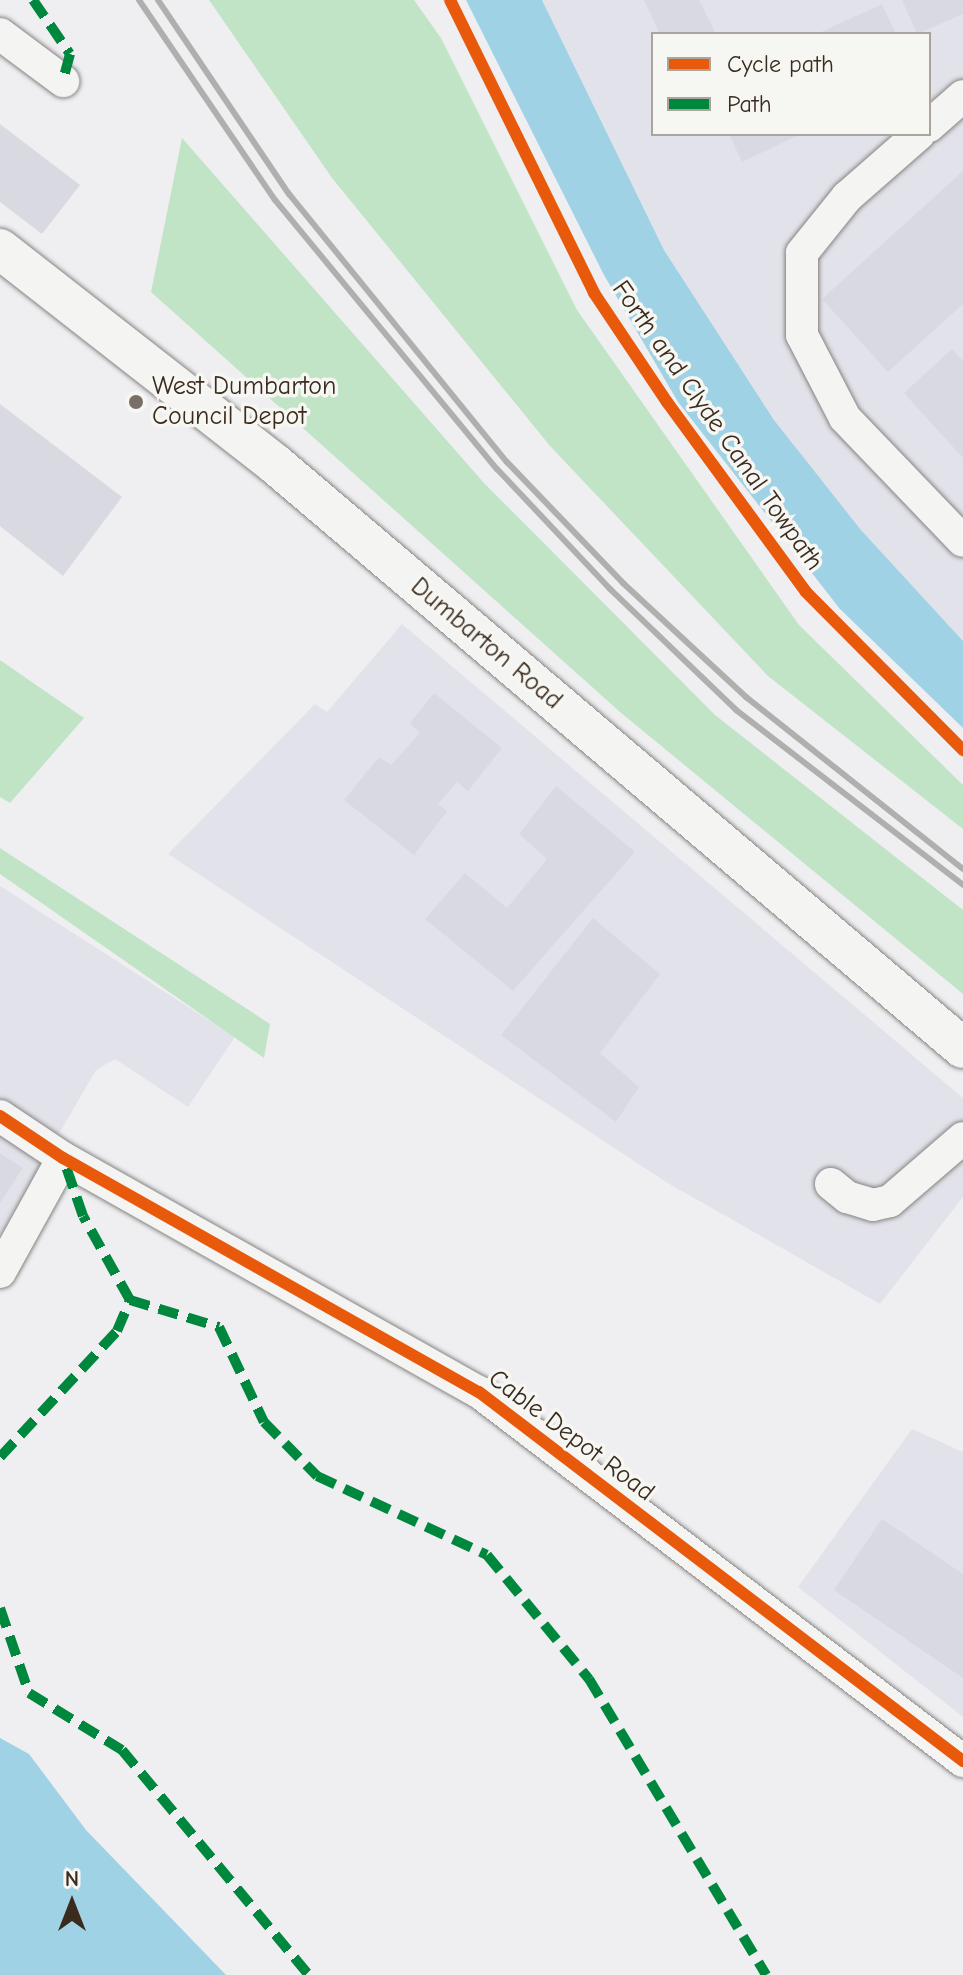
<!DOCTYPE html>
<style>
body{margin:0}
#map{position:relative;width:963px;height:1975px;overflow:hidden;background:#efeff2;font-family:"Comic Neue",sans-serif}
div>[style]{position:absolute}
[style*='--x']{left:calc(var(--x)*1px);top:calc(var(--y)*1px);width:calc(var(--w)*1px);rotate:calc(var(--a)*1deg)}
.built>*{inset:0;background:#e2e2ea}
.green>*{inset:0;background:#c1e4c7}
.water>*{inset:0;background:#a0d2e5}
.building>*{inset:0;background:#d9d9e2}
.roads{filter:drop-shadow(0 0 2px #878482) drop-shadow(0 0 2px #878482)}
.minor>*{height:32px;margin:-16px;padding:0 16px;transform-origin:16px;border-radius:16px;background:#f4f4f3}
.major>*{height:40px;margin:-20px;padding:0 20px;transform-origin:20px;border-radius:20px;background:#f4f4f3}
.rail>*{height:6px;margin:-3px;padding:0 3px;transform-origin:3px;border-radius:3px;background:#b1afae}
.quiet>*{height:10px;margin-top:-5px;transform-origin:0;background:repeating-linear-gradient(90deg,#00873e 0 20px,transparent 0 30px)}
.cycleway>*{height:12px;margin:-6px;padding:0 6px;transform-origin:6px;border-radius:6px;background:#e8590c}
.dots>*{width:22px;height:22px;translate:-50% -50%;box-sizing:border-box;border:4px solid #f6f6f2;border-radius:50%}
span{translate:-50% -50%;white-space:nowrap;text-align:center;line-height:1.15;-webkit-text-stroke:7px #f6f6f2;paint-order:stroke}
.poi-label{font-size:26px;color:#3b2a1e}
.left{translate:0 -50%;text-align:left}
.street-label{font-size:26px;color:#3b2a1e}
.legend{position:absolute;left:651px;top:32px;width:280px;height:104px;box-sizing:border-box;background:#f6f6f2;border:2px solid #aba49d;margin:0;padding:10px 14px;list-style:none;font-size:24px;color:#3b2a1e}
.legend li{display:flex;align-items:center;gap:16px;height:40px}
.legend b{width:40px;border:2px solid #aba49d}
.north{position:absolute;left:32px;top:1863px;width:80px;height:80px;-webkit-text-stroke:6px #f6f6f2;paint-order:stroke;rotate:0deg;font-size:22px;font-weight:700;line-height:32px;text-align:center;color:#3b2a1e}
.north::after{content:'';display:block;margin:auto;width:28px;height:36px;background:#3b2a1e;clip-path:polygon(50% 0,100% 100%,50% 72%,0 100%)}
</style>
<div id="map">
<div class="built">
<div style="clip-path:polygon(evenodd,542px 0,963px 0,963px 641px,861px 530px,774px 420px,664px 250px,542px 0,653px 34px,929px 34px,929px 134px,653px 134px,653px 34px)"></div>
<div style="clip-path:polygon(402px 624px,963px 1098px,963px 1197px,880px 1304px,666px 1182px,168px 854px,315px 704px,327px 712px)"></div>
<div style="clip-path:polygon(0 886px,235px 1037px,188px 1107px,115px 1059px,96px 1070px,0 1235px)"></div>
<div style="clip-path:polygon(912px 1429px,963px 1452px,963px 1717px,798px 1587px)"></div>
</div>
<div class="green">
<div style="clip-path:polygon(209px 0,414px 0,441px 38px,577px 310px,799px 625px,963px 785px,963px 829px,768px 676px,550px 446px,332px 178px)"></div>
<div style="clip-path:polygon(182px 138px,484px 483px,715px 715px,963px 910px,963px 994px,620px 712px,151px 292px)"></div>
<div style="clip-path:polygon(0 660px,84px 718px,10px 803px,0 797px)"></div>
<div style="clip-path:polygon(0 848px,270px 1024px,264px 1058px,0 874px)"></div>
</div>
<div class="water">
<div style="clip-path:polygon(466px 0,542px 0,664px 250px,774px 420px,861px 530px,963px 641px,963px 728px,840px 609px,678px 402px,604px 275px)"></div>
<div style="clip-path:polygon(0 1738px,29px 1754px,86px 1830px,226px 1975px,0 1975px)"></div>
</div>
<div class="building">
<div style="clip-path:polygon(644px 0,699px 0,716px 34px,660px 34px)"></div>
<div style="clip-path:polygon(902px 0,963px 0,963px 14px,917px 34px)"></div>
<div style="clip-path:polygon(882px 4px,896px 34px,817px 34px)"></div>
<div style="clip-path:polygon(0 124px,80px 185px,42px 234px,0 202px)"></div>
<div style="clip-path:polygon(729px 134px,801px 134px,742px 162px)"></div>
<div style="clip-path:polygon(963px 171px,963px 304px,888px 372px,822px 299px)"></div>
<div style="clip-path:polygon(952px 349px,963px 361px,963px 458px,904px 393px)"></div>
<div style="clip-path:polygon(0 404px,122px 497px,63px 576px,0 526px)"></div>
<div style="clip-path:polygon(434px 693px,502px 748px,468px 791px,457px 782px,438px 804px,447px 811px,414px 855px,344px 800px,379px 757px,391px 765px,420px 733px,410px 723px)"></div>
<div style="clip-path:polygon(556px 786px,635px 852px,513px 991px,425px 919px,465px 873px,507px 908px,547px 859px,519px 834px)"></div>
<div style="clip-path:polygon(593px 918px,660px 974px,600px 1053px,639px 1087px,616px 1122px,501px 1035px)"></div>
<div style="clip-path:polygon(0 1153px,23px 1168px,0 1203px)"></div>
<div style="clip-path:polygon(882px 1519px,963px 1574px,963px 1678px,834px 1590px)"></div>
</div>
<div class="roads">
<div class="minor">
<div style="--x:0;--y:34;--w:79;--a:36.7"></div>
<div style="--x:929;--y:126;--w:45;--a:-41.4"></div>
<div style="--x:919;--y:134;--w:96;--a:138.8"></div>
<div style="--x:847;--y:197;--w:72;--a:128.8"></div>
<div style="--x:802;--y:253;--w:82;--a:90"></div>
<div style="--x:802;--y:335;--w:93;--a:62.6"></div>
<div style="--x:845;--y:418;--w:170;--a:46.2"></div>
<div style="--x:0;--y:1116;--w:76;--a:33.7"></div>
<div style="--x:63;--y:1158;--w:477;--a:29.4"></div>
<div style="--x:479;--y:1392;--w:609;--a:37.32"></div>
<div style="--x:831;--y:1184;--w:21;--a:39"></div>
<div style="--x:847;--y:1197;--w:27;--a:17"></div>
<div style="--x:873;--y:1205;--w:17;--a:-13"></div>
<div style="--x:890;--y:1201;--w:96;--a:-40.8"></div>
<div style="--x:0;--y:1272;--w:130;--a:-61.1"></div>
</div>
<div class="major">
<div style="--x:0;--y:249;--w:349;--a:38"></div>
<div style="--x:275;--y:464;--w:902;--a:40.33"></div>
</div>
</div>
<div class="rail">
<div style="--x:139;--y:0;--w:242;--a:55.8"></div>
<div style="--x:275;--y:200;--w:349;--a:50.5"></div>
<div style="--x:497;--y:469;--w:165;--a:46.7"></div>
<div style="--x:610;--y:589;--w:175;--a:43.8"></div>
<div style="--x:736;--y:710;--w:287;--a:37.6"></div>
<div style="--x:158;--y:0;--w:234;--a:56"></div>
<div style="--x:289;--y:194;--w:345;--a:50.9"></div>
<div style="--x:507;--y:462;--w:168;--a:46.2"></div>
<div style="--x:623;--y:583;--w:168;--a:42.8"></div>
<div style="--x:746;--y:697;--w:277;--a:38.4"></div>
</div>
<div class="quiet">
<div style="--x:33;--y:0;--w:65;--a:55.6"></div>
<div style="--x:70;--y:54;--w:28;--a:105"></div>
<div style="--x:130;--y:1300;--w:93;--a:16.9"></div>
<div style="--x:219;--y:1327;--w:105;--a:64.7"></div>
<div style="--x:264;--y:1422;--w:76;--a:45.5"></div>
<div style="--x:317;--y:1476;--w:187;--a:24.9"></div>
<div style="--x:487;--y:1555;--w:161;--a:50.6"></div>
<div style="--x:589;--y:1679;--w:345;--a:59.1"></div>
<div style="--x:0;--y:1457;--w:172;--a:-47.1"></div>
<div style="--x:117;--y:1331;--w:34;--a:-67"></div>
<div style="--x:130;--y:1300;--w:96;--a:-119.2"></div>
<div style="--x:83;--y:1216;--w:61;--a:-109"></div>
<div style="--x:0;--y:1608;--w:90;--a:71.2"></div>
<div style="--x:29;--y:1693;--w:109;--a:31.5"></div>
<div style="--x:122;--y:1750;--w:293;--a:50.3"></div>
</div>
<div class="cycleway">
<div style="--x:450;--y:0;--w:326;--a:63.8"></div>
<div style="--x:594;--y:293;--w:131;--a:56.2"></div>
<div style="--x:667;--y:402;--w:235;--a:53.8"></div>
<div style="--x:806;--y:592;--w:223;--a:45.2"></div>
<div style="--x:0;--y:1116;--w:76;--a:33.7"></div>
<div style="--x:63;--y:1158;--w:477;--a:29.4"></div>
<div style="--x:479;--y:1392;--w:609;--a:37.32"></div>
</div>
<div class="dots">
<div style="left:136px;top:402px;background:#7a6f68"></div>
</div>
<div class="poi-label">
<span class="left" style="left:152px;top:402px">West Dumbarton<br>Council Depot</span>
</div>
<div class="street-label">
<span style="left:717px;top:426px;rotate:55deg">Forth and Clyde Canal Towpath</span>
<span style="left:486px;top:644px;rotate:40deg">Dumbarton Road</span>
<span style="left:571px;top:1436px;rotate:37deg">Cable Depot Road</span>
</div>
<ul class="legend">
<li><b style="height:10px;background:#e8590c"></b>Cycle path</li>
<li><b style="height:10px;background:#00873e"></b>Path</li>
</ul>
<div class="north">N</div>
</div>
